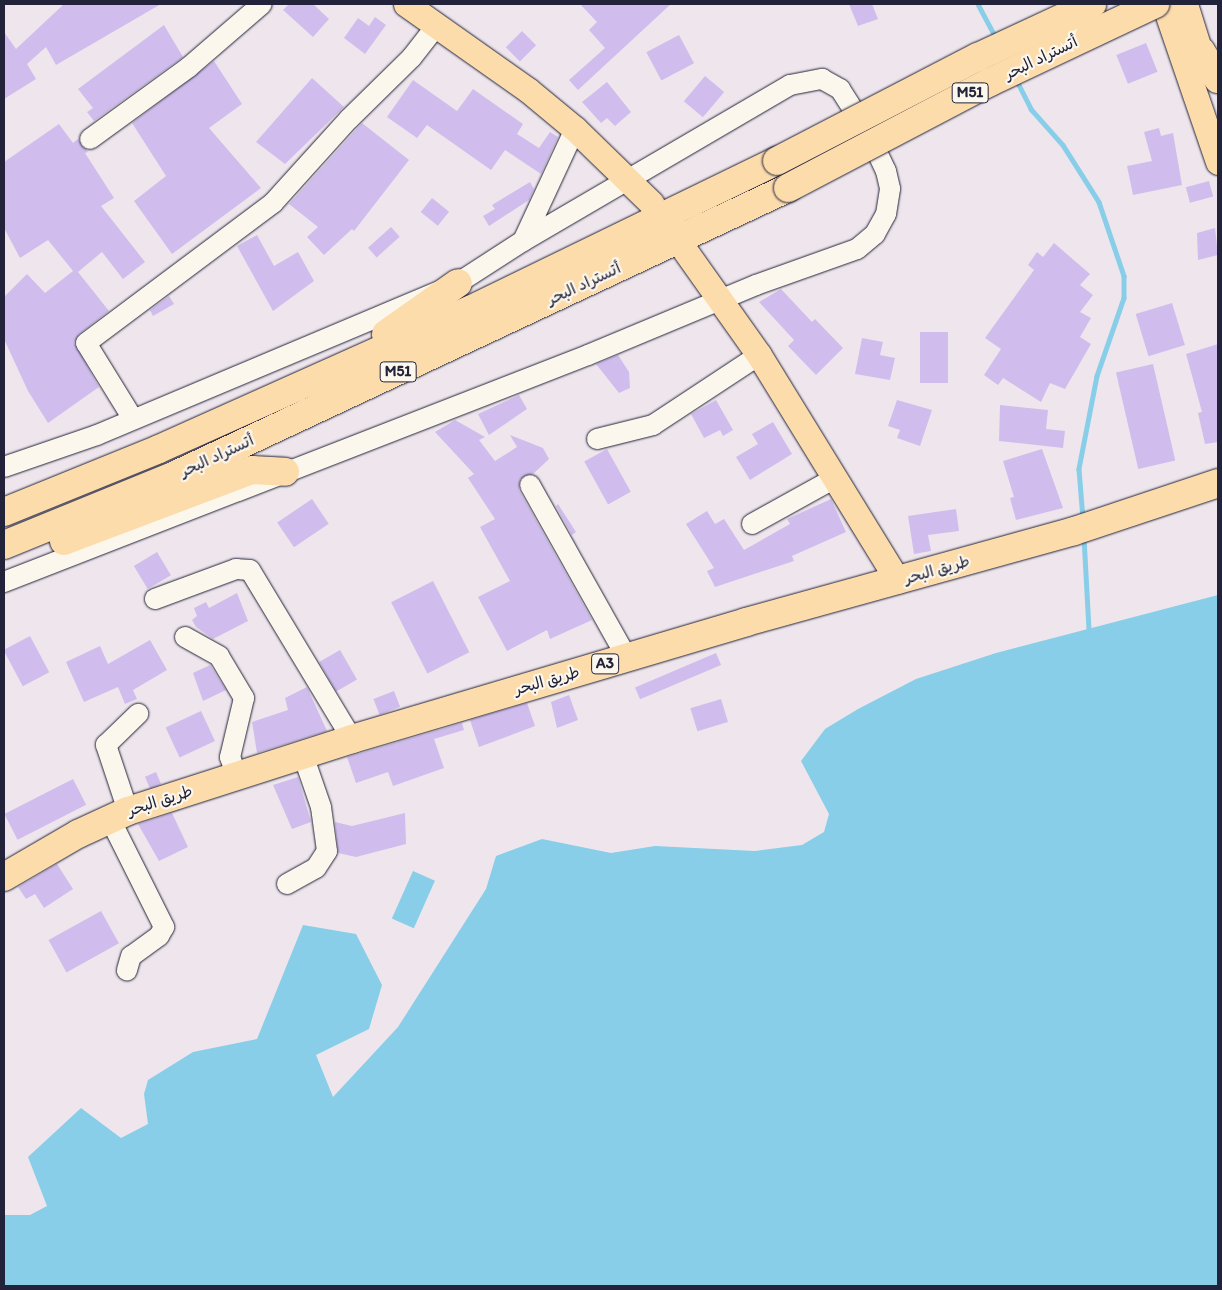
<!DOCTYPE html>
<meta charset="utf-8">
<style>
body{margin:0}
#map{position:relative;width:1222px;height:1290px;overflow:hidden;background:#eee6ec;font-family:Itim,"Playpen Sans Arabic",sans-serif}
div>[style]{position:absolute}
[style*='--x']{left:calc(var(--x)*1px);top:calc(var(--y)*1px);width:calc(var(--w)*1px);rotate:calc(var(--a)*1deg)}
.water>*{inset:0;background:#88cee9;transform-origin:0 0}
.stream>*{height:4.5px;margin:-2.25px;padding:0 2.25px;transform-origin:2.25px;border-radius:2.25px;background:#88cee9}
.building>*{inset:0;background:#d0bded;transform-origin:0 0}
.roads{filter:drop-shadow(0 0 1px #22223b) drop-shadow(0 0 1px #22223b)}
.minor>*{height:20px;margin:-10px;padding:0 10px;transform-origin:10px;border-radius:10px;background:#fbf7ec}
.major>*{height:25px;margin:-12.5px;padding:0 12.5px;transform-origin:12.5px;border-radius:12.5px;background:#fddcac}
.highway>*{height:28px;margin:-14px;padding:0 14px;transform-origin:14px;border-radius:14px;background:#fddcac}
.bridges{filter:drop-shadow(0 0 1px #22223b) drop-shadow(0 0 1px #22223b)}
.highway-bridge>*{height:28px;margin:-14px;padding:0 14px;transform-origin:14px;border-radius:14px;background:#fddcac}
span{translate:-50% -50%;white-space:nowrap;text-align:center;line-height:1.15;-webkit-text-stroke:4.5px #fbf7ec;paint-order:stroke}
.shield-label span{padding:1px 4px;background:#fbf7ec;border:1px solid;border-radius:4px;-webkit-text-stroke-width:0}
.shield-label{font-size:15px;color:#22223b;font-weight:700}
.street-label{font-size:16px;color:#22223b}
.frame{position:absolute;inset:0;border:5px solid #22223b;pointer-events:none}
</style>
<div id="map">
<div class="water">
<div style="clip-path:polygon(1218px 595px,1218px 1286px,4px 1286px,4px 1215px,30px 1215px,47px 1206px,28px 1157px,81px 1108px,121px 1138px,148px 1124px,144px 1094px,148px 1080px,193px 1052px,257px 1039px,303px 925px,356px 934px,382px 985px,369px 1029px,316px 1055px,333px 1097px,398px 1027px,486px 889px,496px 856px,542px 839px,611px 853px,655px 846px,755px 851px,802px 845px,824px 832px,829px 814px,801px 761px,825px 729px,858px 709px,916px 679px,996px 653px)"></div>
<div style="left:413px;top:871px;width:24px;height:52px;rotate:24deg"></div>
</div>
<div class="stream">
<div style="--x:978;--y:4;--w:38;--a:62"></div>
<div style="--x:1016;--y:79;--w:34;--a:63"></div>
<div style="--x:1031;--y:109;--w:48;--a:48.4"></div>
<div style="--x:1063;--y:145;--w:67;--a:57.7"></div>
<div style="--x:1099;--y:202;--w:78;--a:71.3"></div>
<div style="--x:1124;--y:276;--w:22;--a:90"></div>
<div style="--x:1124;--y:298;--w:83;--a:109.1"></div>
<div style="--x:1097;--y:376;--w:95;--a:101"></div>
<div style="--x:1079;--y:469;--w:50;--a:85.4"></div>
<div style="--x:1084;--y:537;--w:91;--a:86.9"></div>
</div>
<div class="building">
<div style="clip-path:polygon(64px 4px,161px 4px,56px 65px,46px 47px,27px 64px,36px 79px,4px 99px,4px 32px,16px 49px)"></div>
<div style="clip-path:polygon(289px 4px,313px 4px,329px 19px,313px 37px,283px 10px)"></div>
<div style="clip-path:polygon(580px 4px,671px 4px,578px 90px,569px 80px,605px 48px,589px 30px,597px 22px)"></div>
<div style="clip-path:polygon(849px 4px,872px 4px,878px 19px,858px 26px)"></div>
<div style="clip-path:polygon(375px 17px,386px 25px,365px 54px,344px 38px,358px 18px,369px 26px)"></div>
<div style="clip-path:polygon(164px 25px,183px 57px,94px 121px,87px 112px,93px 108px,78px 89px)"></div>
<div style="left:522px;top:31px;width:20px;height:23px;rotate:45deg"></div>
<div style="left:679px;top:35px;width:32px;height:37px;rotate:62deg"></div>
<div style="left:1146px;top:43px;width:31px;height:32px;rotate:68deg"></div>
<div style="clip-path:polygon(214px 61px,242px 104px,209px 128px,261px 188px,172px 254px,134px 201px,166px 176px,132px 123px)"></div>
<div style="left:705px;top:76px;width:25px;height:33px;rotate:40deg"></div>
<div style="clip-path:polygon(312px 78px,344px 107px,285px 164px,256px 142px)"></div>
<div style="clip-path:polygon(413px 80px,457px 111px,473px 89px,523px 124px,517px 134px,539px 148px,550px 132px,558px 137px,541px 174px,505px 150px,491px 170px,427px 125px,417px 138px,387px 117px)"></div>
<div style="clip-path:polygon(607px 82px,631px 112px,615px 126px,607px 118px,601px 123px,582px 102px)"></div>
<div style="clip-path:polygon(362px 123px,409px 160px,354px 231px,352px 229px,324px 255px,307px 237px,318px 227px,289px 204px)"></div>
<div style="clip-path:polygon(59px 124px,73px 143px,78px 139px,88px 152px,85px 153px,114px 198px,101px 206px,145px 262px,123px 279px,102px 252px,78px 272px,109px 311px,79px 334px,74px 343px,99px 387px,48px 423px,28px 391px,4px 339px,4px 297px,27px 274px,45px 293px,73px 271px,48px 240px,20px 258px,4px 228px,4px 162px)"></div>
<div style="clip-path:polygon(1159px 128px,1161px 136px,1173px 133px,1182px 185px,1133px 195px,1127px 166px,1152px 161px,1144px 132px)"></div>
<div style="left:1209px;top:181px;width:16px;height:24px;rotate:75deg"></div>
<div style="clip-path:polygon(530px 182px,534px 189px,529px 200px,489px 226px,483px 216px,495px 209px,492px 205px)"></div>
<div style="left:432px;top:198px;width:22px;height:18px;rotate:39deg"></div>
<div style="left:391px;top:227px;width:13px;height:31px;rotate:48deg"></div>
<div style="clip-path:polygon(1215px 228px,1218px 255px,1198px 260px,1197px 233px)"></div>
<div style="clip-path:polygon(257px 235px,274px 266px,298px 252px,314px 281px,273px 311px,237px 246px)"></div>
<div style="clip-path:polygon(1054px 243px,1090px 274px,1080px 285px,1093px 295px,1080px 312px,1091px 318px,1080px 337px,1091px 344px,1065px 389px,1050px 383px,1041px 402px,1003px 378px,998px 385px,984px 375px,1001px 349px,985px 338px,1034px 270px,1028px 265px,1037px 252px,1043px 257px)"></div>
<div style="clip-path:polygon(781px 289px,812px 322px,815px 319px,843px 348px,816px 375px,788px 346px,794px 340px,759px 302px)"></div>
<div style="clip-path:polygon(169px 296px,174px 304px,153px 316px,150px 310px)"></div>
<div style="left:1172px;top:303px;width:44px;height:38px;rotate:73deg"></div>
<div style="left:920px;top:332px;width:28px;height:51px"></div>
<div style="clip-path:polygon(862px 338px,883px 342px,880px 355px,895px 358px,890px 380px,855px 374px)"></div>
<div style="clip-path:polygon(1218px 344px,1218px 442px,1205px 444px,1198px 413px,1202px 412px,1186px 354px)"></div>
<div style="clip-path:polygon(618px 355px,629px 372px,630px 388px,619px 393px,596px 364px)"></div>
<div style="left:1153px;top:364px;width:99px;height:38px;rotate:77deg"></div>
<div style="clip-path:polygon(519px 395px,527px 409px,489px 435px,478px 414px)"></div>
<div style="clip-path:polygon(716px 400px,733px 430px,723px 436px,720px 430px,704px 438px,691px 414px)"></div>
<div style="clip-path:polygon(897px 400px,932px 410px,920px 446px,897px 438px,900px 430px,888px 426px)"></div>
<div style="clip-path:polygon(1000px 405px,1048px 410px,1046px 429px,1065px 431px,1063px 448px,999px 441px)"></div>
<div style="clip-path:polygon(455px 420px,485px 437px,479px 440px,495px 461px,517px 447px,510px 435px,543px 448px,549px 459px,533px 474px,520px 479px,519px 490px,592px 620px,550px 639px,547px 630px,507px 651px,478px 597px,510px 581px,480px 527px,495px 519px,468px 478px,474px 474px,435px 432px)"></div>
<div style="clip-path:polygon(773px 422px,792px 454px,750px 480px,736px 457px,758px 444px,752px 434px)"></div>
<div style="left:607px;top:449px;width:49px;height:26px;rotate:61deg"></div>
<div style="clip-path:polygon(1042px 449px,1063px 508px,1016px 520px,1010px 498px,1014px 497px,1003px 461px)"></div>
<div style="left:312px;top:499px;width:30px;height:42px;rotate:56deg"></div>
<div style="clip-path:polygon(831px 499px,846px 532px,792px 556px,794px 561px,715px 587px,707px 571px,714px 568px,686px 524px,707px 511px,715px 524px,724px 519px,744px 550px,790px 524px,787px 519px)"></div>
<div style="clip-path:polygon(558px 504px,576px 532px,572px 535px,556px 506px)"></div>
<div style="clip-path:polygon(956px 509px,959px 531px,928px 535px,931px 551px,914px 554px,908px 516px)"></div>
<div style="left:157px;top:552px;width:27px;height:27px;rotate:59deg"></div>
<div style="left:433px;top:581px;width:80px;height:47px;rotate:63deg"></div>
<div style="clip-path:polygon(237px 593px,248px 621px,213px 639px,196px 627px,192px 620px,197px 616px,194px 608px,206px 602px,209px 608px)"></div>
<div style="left:30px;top:636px;width:41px;height:30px;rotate:62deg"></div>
<div style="clip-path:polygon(150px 640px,167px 670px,133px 690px,137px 699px,125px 704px,118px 687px,84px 702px,66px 662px,100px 646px,108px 664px)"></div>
<div style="left:340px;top:650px;width:34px;height:24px;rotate:60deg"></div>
<div style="left:716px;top:653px;width:13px;height:88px;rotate:67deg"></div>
<div style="clip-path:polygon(210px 665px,226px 690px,203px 701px,193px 673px)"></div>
<div style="clip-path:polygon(307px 687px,327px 731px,257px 753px,252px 722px,288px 710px,285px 698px)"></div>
<div style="left:394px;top:691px;width:17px;height:22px;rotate:69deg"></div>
<div style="clip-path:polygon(569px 695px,578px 720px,557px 728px,551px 702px)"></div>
<div style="left:721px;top:699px;width:24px;height:32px;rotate:73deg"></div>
<div style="clip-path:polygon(527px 703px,535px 726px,479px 747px,470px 720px)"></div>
<div style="left:201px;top:711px;width:33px;height:39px;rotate:65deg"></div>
<div style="clip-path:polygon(462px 723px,464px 730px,434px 739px,444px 768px,393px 786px,388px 772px,356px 783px,347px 757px)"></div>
<div style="left:156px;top:772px;width:13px;height:12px;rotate:67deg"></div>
<div style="clip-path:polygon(298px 777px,311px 822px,292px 829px,273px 785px)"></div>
<div style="left:73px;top:779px;width:29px;height:77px;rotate:63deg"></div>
<div style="clip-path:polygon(172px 813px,188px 847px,159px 861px,138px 824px)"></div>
<div style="clip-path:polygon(405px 813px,406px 844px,356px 857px,338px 853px,335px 822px,352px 826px)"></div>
<div style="clip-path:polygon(57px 864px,73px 889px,44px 908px,35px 894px,26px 899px,18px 887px)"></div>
<div style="left:101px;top:911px;width:37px;height:60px;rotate:61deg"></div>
</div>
<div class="roads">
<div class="minor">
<div style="--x:90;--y:139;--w:122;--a:-36"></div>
<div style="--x:189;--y:67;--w:96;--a:-40.8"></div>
<div style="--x:523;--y:241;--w:123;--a:-65.1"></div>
<div style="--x:133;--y:419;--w:89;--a:-121.7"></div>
<div style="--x:86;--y:343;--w:234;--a:-36.8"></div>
<div style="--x:273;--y:203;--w:113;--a:-47.9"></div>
<div style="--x:349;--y:119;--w:88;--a:-44.5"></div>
<div style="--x:412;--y:57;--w:39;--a:-52"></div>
<div style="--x:597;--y:439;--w:58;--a:-14"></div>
<div style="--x:653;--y:425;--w:127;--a:-33.4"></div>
<div style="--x:4;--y:467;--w:98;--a:-19"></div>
<div style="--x:97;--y:435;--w:392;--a:-22.8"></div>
<div style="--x:458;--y:283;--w:77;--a:-32.9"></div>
<div style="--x:523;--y:241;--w:309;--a:-30.3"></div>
<div style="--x:790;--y:85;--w:33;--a:-11"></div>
<div style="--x:822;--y:79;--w:21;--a:29"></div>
<div style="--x:840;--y:89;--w:52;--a:57.5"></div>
<div style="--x:868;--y:133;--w:42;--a:64.7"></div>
<div style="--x:886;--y:171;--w:18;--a:77"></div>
<div style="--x:890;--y:189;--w:25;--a:99"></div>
<div style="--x:886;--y:214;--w:23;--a:119"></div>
<div style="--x:875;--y:234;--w:23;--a:140"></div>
<div style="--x:857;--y:249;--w:107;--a:160.4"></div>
<div style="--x:756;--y:285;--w:182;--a:157.4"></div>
<div style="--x:588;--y:355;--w:627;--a:158.76"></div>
<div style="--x:530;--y:485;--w:198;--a:60.7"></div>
<div style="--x:752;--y:524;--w:95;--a:-29"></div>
<div style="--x:155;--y:599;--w:86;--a:-20.3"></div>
<div style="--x:236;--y:569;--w:14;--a:4"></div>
<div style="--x:250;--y:570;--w:197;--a:58.9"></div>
<div style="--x:185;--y:637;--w:39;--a:29"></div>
<div style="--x:219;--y:656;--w:49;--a:59.2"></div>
<div style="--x:244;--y:698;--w:61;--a:103.3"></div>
<div style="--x:230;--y:757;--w:20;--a:70"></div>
<div style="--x:128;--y:811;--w:70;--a:-108.4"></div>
<div style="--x:106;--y:745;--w:45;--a:-44.1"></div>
<div style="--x:110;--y:819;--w:121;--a:63.4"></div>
<div style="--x:164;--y:927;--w:10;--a:119"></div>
<div style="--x:159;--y:936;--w:34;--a:144"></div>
<div style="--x:131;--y:956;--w:15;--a:106"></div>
<div style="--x:287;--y:884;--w:33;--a:-29"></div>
<div style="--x:316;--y:868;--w:20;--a:-57"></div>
<div style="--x:327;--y:851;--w:44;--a:-97.8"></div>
<div style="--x:321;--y:807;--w:55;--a:-109.1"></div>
</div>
<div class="major">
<div style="--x:406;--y:4;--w:149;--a:35.2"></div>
<div style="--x:528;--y:90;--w:61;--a:39.7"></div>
<div style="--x:575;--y:129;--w:107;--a:44.2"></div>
<div style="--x:1164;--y:4;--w:167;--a:71.1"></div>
<div style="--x:1185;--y:4;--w:70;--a:72.6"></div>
<div style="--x:686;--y:252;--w:126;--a:54.7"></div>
<div style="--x:759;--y:355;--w:265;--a:58.4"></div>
</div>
<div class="highway">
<div style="--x:1201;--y:51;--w:33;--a:59"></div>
<div style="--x:386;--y:334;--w:88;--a:-35.3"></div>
<div style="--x:4;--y:512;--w:167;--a:-22.1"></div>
<div style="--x:159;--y:449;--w:341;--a:-24.1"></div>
<div style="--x:470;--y:310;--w:341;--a:-25.9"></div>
<div style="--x:64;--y:541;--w:201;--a:-20.7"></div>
<div style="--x:252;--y:470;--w:33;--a:3"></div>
<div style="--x:4;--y:545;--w:180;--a:-22.2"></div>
<div style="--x:171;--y:477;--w:681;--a:-25.1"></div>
<div style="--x:4;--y:877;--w:86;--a:-30.2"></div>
<div style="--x:78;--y:834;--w:55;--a:-24.7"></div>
<div style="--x:128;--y:811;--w:235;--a:-17.8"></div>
<div style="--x:352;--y:739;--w:411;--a:-16.5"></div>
<div style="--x:746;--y:622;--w:340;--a:-15.5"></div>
<div style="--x:1074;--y:531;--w:152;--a:-18.4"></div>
</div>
</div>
<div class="bridges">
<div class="highway-bridge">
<div style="--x:777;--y:161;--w:226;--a:-27.4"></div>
<div style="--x:978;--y:57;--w:126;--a:-24.9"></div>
<div style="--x:788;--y:188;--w:228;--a:-27.7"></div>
<div style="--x:990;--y:82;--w:183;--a:-25.3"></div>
</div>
</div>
<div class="shield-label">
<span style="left:970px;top:93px">M51</span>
<span style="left:398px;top:372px">M51</span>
<span style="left:605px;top:664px">A3</span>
</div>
<div class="street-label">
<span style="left:1041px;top:58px;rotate:-26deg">أتستراد البحر</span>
<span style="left:584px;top:284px;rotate:-25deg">أتستراد البحر</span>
<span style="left:217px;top:456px;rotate:-25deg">أتستراد البحر</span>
<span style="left:937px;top:570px;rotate:-16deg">طريق البحر</span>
<span style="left:547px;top:681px;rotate:-16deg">طريق البحر</span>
<span style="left:160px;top:801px;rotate:-18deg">طريق البحر</span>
</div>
<div class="frame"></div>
</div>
